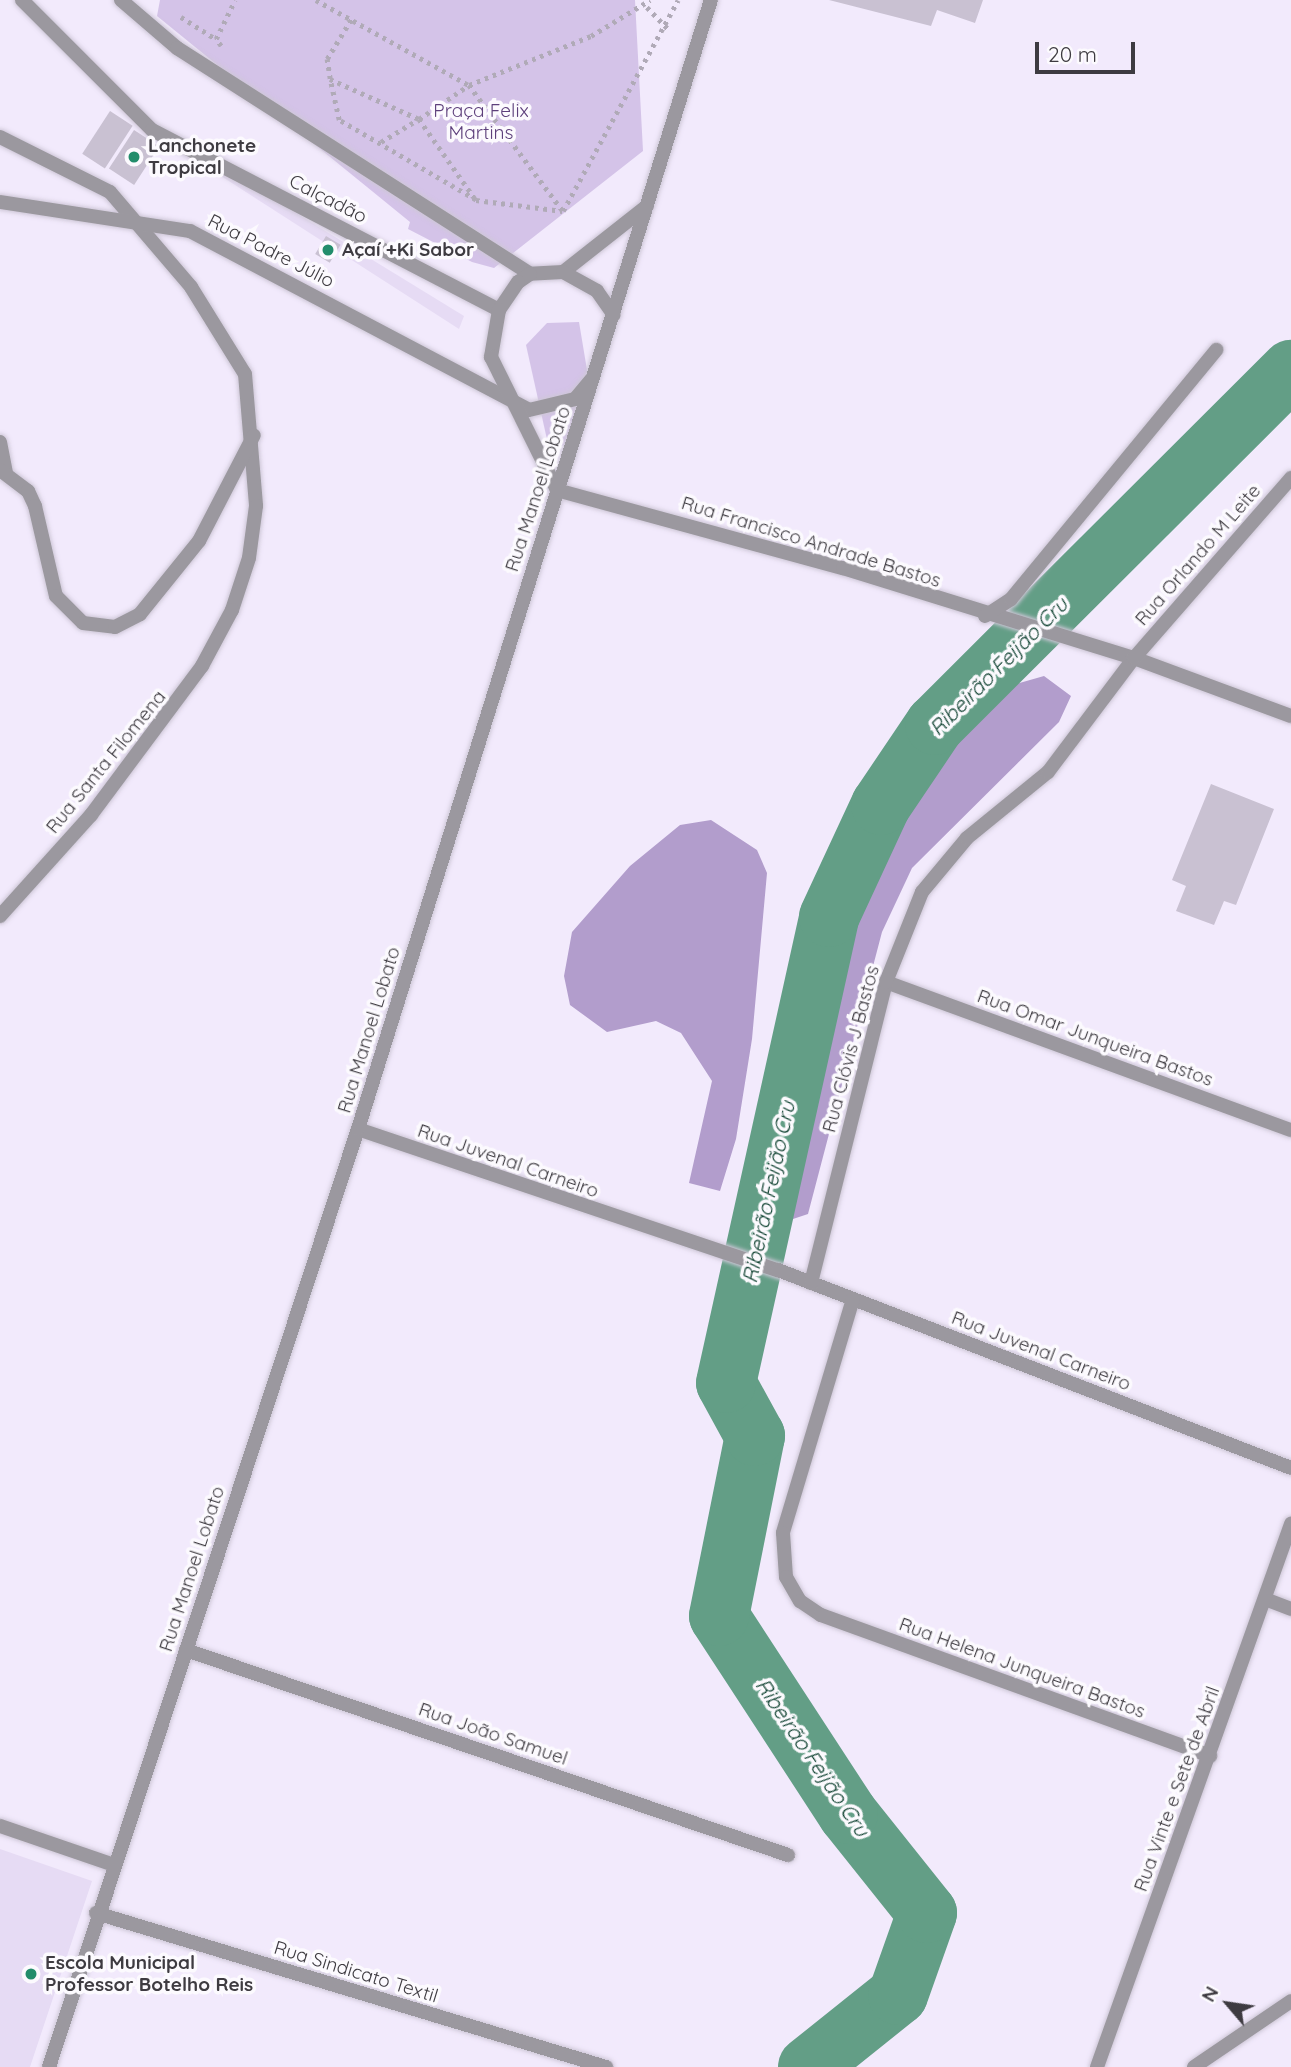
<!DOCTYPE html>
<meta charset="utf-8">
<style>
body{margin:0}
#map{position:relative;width:1291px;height:2067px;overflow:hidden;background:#f2eafc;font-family:Quicksand,sans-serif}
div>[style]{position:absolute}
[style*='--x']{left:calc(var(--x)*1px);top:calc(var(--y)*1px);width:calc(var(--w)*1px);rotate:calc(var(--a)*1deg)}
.built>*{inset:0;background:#e6dbf4}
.green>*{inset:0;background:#d4c3e8}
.forest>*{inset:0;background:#b29dcc}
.river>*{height:60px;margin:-30px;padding:0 30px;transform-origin:30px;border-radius:30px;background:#639e86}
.building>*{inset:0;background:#c9c1d2;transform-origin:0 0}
.path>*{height:4.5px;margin-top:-2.25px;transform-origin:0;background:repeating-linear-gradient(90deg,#b0aab7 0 3.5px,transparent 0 8.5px)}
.roads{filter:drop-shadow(0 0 2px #cec7d7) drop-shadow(0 0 2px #cec7d7)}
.service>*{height:14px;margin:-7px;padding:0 7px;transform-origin:7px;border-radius:7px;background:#9b989f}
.pedestrian>*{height:14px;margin:-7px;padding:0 7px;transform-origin:7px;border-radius:7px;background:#9b989f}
.minor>*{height:14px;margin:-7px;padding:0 7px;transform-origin:7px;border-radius:7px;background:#9b989f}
.tertiary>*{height:14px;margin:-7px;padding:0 7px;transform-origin:7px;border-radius:7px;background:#9b989f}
.dots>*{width:19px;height:19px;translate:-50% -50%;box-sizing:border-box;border:4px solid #fcfafe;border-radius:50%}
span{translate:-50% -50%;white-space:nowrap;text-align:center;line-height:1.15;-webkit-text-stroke:7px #fcfafe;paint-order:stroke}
.park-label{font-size:19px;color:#5d3f7b}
.poi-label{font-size:19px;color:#3e3b41;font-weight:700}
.left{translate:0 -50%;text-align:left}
.street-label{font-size:19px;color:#3e3b41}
.water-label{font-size:21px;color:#144635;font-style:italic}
.north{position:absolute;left:1193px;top:1969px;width:70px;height:70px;-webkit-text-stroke:5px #fcfafe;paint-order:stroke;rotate:299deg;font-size:19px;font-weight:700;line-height:28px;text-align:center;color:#3e3b41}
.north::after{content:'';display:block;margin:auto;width:24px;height:32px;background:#3e3b41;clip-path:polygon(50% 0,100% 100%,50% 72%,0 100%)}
.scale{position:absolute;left:1035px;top:42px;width:100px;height:32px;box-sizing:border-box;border:4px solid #3e3b41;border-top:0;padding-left:9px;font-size:21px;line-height:24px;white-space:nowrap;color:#3e3b41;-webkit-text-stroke:5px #fcfafe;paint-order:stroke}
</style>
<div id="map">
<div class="built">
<div style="clip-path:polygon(154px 126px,464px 316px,459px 329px,151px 131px)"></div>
<div style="clip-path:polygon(0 1849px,92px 1881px,30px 2067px,0 2067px)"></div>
</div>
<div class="green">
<div style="clip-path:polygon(160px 0,635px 0,643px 151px,494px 268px,472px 262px,408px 229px,410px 222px,157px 16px)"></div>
<div style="clip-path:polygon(579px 322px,588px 376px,576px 438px,550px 453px,526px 345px,547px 323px)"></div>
</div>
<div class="forest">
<div style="clip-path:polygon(1044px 676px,1071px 696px,1059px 722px,912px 868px,882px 932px,808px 1214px,781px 1223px,773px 1210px,838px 924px,887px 817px,923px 756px,968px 710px,999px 689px)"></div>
<div style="clip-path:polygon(711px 820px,757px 850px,767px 873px,752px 1039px,736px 1139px,720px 1191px,689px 1183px,712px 1081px,681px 1033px,656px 1021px,607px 1032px,570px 1005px,564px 976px,572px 932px,630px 866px,680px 825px)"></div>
</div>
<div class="river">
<div style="--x:808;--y:2067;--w:115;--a:-38.7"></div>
<div style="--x:898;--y:1995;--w:87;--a:-70.5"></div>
<div style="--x:927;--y:1913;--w:127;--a:-128.6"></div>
<div style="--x:848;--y:1814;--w:236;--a:-123.1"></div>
<div style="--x:719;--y:1616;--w:184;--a:-78.7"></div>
<div style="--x:755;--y:1436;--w:60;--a:-118.7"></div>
<div style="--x:726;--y:1383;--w:477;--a:-77.5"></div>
<div style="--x:829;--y:917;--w:123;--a:-65.1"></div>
<div style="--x:881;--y:805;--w:97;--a:-56"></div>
<div style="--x:935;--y:725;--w:503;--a:-44.92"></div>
</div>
<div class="building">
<div style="clip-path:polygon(829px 0,983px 0,975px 23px,937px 10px,931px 26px)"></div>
<div style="left:110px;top:111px;width:27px;height:51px;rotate:33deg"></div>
<div style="left:134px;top:130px;width:30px;height:46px;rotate:33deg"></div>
<div style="left:326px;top:236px;width:17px;height:21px;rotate:31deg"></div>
<div style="clip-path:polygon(1211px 784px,1274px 809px,1236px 905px,1224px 901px,1214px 925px,1176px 911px,1186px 886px,1172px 880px)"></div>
</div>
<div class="path">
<div style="--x:316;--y:0;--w:175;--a:29.1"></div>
<div style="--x:469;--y:85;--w:131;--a:-21.9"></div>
<div style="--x:591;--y:36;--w:69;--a:-31.4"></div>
<div style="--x:647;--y:7;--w:30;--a:46"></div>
<div style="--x:181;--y:17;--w:41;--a:32.2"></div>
<div style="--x:221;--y:46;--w:9;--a:-126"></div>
<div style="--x:216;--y:39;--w:43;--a:-64"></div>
<div style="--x:330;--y:79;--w:20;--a:-99"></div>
<div style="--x:327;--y:59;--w:48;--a:-58.6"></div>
<div style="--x:381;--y:142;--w:44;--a:-31.2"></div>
<div style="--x:419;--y:119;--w:99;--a:54.9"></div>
<div style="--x:476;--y:200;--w:87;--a:7.3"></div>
<div style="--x:476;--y:200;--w:159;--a:-149.7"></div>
<div style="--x:339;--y:120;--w:42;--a:-102.4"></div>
<div style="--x:330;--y:79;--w:98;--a:24.2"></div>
<div style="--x:419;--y:119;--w:60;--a:-34.2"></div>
<div style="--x:469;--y:85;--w:157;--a:53.3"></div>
<div style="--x:563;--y:211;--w:240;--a:-61.4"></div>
</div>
<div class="roads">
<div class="service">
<div style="--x:1265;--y:1599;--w:28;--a:21"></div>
</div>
<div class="pedestrian">
<div style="--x:22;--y:0;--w:184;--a:45"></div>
<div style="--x:152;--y:130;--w:391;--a:27.4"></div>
</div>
<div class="minor">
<div style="--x:121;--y:0;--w:74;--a:40.6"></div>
<div style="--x:177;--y:48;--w:419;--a:32.6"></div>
<div style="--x:0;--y:137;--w:123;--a:26.6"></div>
<div style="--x:110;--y:192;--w:125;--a:49.5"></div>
<div style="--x:191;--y:287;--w:102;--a:58.2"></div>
<div style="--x:245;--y:374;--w:132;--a:85.2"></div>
<div style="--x:256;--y:506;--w:52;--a:97.7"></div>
<div style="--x:249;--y:558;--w:55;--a:108.1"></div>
<div style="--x:232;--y:610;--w:64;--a:118.2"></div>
<div style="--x:202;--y:666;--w:186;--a:126.7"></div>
<div style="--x:91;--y:815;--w:136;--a:132"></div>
<div style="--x:0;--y:202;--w:192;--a:8.7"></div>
<div style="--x:190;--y:231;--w:383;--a:27.8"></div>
<div style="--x:529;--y:410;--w:47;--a:-13.4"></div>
<div style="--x:575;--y:399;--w:26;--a:-50"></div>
<div style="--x:647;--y:206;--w:107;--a:141.8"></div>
<div style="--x:563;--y:272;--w:33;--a:177"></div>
<div style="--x:530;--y:274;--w:14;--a:146"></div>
<div style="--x:518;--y:282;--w:34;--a:124"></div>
<div style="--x:499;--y:310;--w:48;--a:99.7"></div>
<div style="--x:491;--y:357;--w:148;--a:63.6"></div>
<div style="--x:557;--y:490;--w:296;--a:15.3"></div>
<div style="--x:843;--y:568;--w:305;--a:17.2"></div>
<div style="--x:1134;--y:658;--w:167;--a:20.3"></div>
<div style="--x:563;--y:272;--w:39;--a:29"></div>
<div style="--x:597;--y:291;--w:29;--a:55"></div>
<div style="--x:0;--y:442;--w:32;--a:79"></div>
<div style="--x:0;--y:470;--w:35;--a:37"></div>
<div style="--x:28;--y:491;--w:17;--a:65"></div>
<div style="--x:35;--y:506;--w:92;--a:76.9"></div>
<div style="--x:56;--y:596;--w:38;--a:45"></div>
<div style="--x:83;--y:623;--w:32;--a:7"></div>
<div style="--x:115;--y:627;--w:28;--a:-27"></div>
<div style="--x:140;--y:614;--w:94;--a:-51.1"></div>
<div style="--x:199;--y:541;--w:119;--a:-62.6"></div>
<div style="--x:985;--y:616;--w:31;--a:-33"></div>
<div style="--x:1011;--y:599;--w:323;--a:-50.5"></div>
<div style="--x:886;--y:982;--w:431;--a:20.1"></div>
<div style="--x:358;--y:1129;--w:443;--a:18.6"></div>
<div style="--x:778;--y:1270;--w:550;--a:21.1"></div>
<div style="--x:811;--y:1283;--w:310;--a:-76"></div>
<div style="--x:886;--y:982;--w:97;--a:-68.2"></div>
<div style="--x:922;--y:892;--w:70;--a:-50.2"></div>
<div style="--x:967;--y:838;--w:104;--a:-39.2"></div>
<div style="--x:1048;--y:772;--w:143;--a:-53"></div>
<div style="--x:1134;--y:658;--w:239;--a:-48.9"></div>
<div style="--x:853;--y:1299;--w:244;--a:106.7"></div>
<div style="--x:783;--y:1533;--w:44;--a:86.1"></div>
<div style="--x:786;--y:1577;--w:28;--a:60"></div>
<div style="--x:800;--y:1601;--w:25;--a:34"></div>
<div style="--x:821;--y:1615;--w:414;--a:19.9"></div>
<div style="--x:186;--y:1650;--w:636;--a:18.81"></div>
<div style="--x:0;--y:1826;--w:117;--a:18.9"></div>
<div style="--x:96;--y:1913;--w:533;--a:16.8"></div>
<div style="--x:1097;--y:2067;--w:577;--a:-70.34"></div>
<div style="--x:1194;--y:2067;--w:117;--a:-34.2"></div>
</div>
<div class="tertiary">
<div style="--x:49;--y:2067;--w:988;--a:-71.77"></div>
<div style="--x:358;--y:1129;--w:1183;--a:-72.64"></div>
</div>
</div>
<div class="dots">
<div style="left:134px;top:157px;background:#228d6b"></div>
<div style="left:328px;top:250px;background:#228d6b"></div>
<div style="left:31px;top:1974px;background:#228d6b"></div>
</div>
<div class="park-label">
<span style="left:481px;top:122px">Praça Felix<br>Martins</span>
</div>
<div class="poi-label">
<span class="left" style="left:148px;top:157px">Lanchonete<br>Tropical</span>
<span class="left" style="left:342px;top:250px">Açaí +Ki Sabor</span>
<span class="left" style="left:45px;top:1974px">Escola Municipal<br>Professor Botelho Reis</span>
</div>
<div class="street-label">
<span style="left:328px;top:199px;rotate:27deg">Calçadão</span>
<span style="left:271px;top:251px;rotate:27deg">Rua Padre Júlio</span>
<span style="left:538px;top:489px;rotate:-72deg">Rua Manoel Lobato</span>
<span style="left:811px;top:542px;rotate:17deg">Rua Francisco Andrade Bastos</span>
<span style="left:1198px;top:555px;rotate:-49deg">Rua Orlando M Leite</span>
<span style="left:106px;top:762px;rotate:-51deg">Rua Santa Filomena</span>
<span style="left:369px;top:1030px;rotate:-73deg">Rua Manoel Lobato</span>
<span style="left:1095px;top:1038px;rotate:20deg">Rua Omar Junqueira Bastos</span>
<span style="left:851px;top:1049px;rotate:-75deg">Rua Clóvis J Bastos</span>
<span style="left:508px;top:1161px;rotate:19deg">Rua Juvenal Carneiro</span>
<span style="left:1041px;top:1351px;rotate:21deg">Rua Juvenal Carneiro</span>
<span style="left:192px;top:1569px;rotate:-72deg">Rua Manoel Lobato</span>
<span style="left:1022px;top:1668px;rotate:20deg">Rua Helena Junqueira Bastos</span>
<span style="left:493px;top:1734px;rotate:19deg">Rua João Samuel</span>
<span style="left:1177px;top:1789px;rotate:-70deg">Rua Vinte e Sete de Abril</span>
<span style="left:356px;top:1972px;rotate:17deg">Rua Sindicato Textil</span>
</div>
<div class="water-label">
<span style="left:998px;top:666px;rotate:-45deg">Ribeirão Feijão Cru</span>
<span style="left:768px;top:1192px;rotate:-78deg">Ribeirão Feijão Cru</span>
<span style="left:813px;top:1757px;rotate:56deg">Ribeirão Feijão Cru</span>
</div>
<div class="north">N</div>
<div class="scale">20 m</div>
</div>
